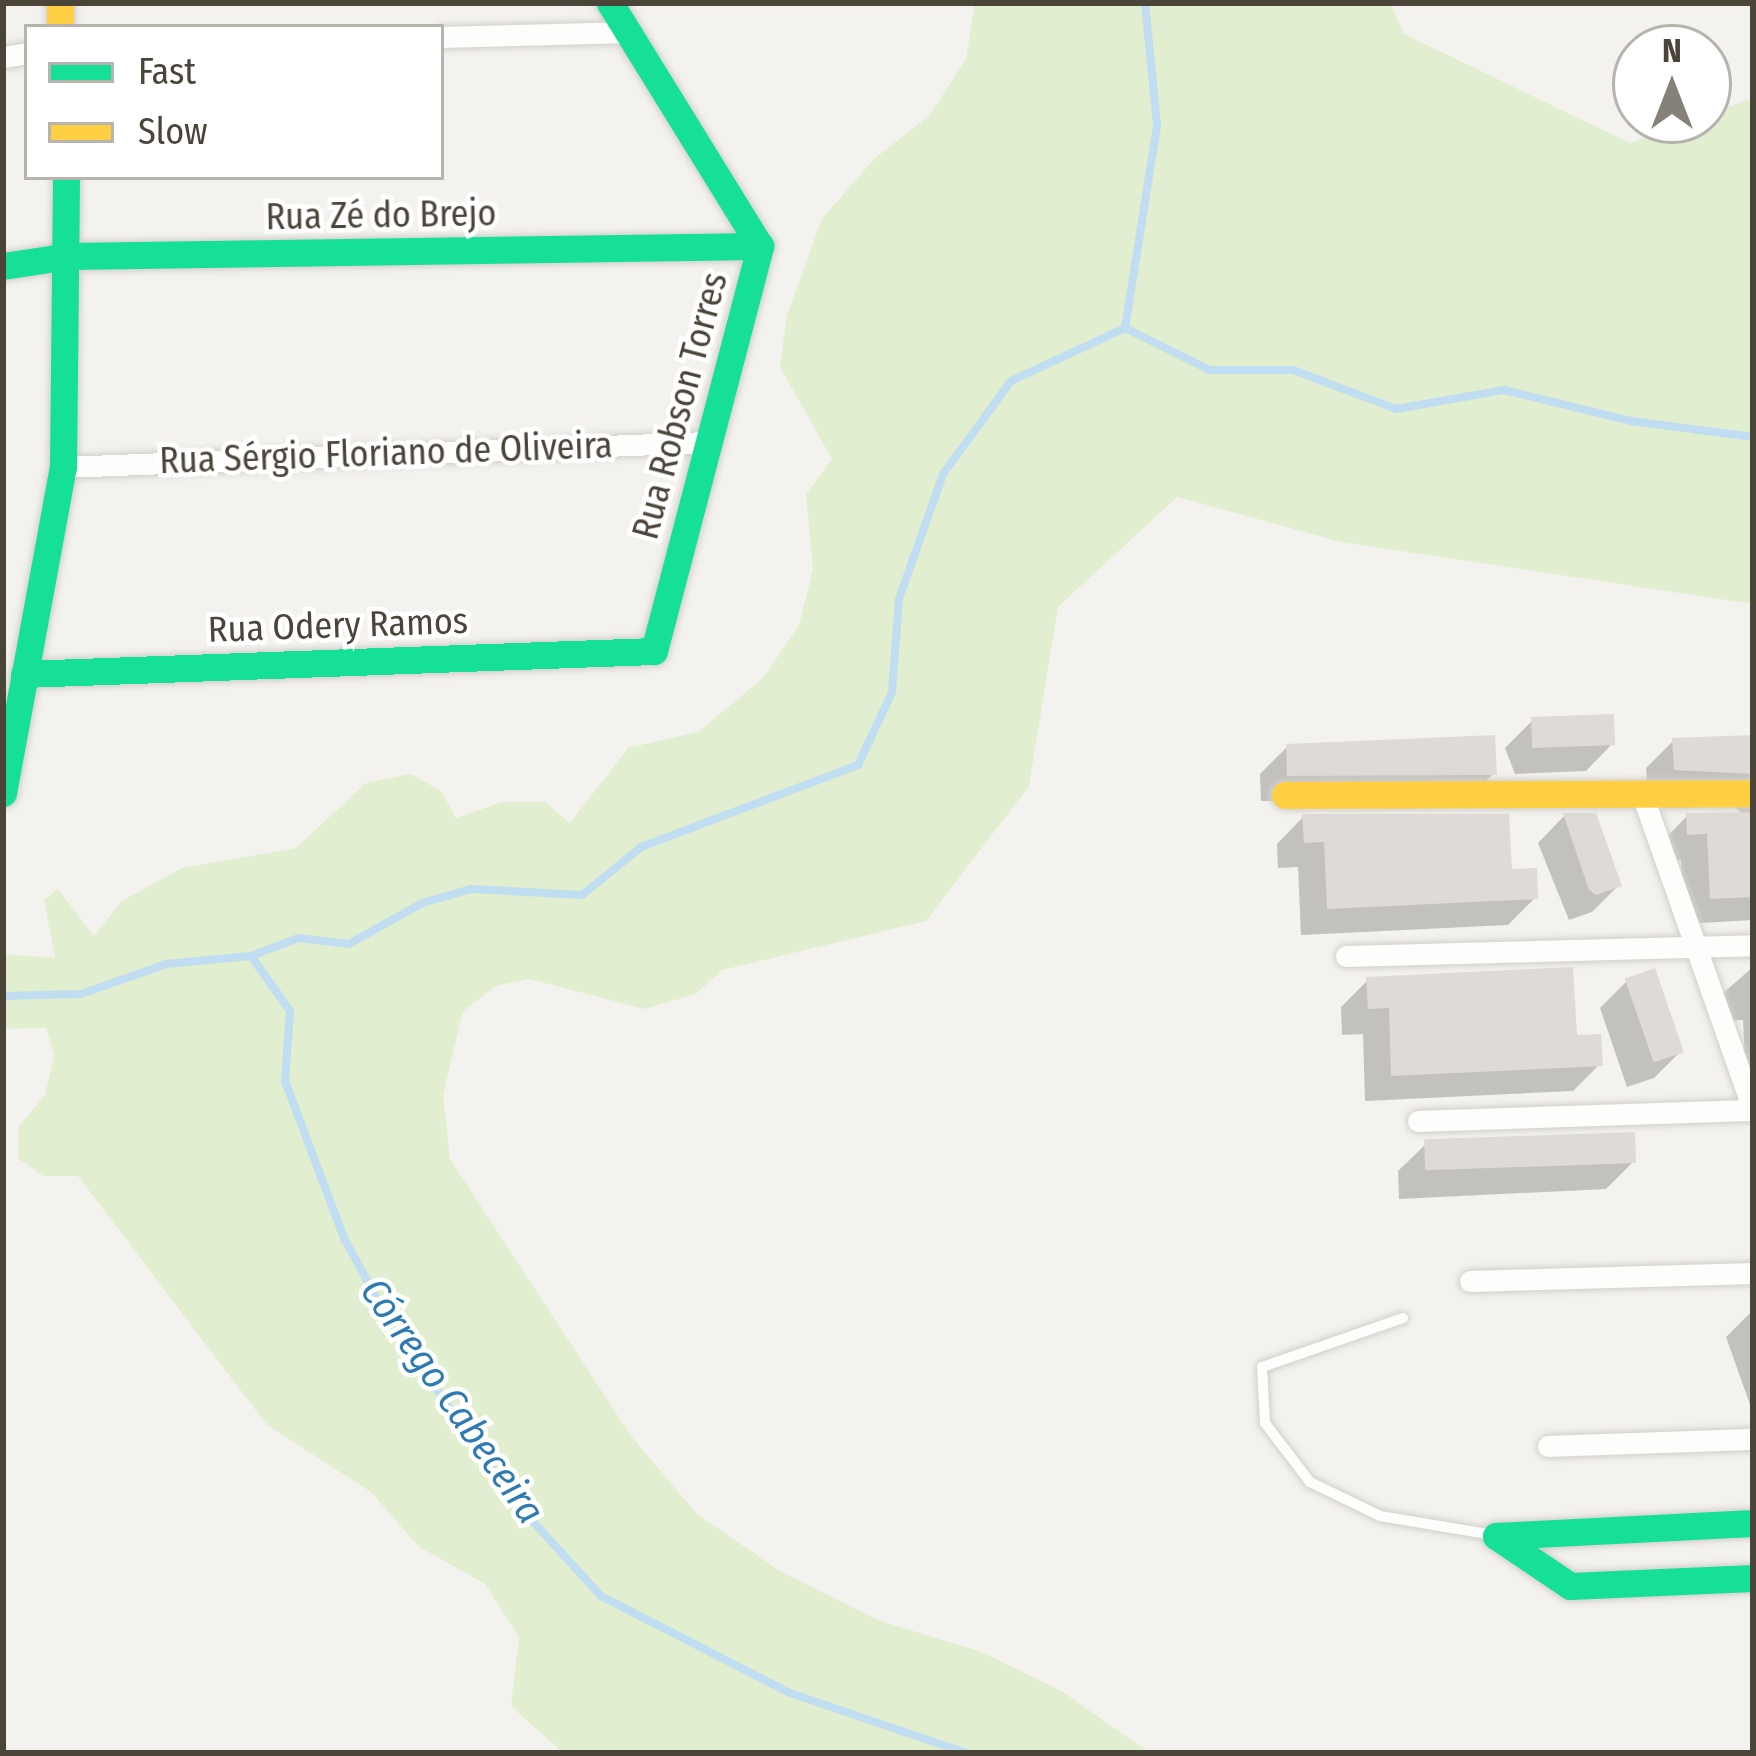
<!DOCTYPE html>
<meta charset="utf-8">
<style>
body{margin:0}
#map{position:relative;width:1756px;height:1756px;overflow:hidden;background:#f4f2ee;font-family:"Fira Sans Condensed",sans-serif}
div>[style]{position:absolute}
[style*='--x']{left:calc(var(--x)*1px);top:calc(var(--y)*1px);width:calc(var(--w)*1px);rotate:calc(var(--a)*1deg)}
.green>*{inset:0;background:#e1eecf}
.shadow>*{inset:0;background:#0003}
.stream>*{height:8px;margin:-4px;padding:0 4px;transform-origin:4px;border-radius:4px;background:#c0ddf1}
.building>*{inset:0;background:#dedbd6;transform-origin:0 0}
.roads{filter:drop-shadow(0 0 3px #d2d0cb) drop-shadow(0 0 3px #d2d0cb)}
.lane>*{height:10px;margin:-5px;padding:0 5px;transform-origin:5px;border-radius:5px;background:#fdfdfc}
.street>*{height:21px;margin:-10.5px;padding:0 10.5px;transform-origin:10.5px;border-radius:10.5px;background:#fdfdfc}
.fast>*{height:27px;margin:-13.5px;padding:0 13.5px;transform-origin:13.5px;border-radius:13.5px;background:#16e098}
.slow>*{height:27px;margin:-13.5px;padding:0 13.5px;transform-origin:13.5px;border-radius:13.5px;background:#ffcf43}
span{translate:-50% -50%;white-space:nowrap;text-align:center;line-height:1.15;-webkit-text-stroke:9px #fff;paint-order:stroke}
.street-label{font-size:36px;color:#4b4439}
.water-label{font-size:39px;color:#2e7ab2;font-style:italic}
.frame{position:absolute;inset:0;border:6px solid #4b4439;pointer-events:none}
.legend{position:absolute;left:24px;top:24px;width:420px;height:156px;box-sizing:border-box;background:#fff;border:3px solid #b7b4b0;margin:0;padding:15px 21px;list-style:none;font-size:36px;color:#4b4439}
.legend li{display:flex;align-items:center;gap:24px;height:60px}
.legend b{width:60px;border:3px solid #b7b4b0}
.north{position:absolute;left:1612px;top:24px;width:120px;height:120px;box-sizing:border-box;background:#fff;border:3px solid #b7b4b0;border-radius:50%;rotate:0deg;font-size:33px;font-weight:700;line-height:48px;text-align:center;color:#4b4439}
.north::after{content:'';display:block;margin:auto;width:42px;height:54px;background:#868178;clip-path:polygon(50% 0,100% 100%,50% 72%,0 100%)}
</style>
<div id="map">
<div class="green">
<div style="clip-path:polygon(975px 3px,1390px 3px,1404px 34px,1630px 143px,1753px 98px,1753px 604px,1341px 542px,1177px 497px,1058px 607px,1029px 786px,926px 921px,722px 970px,696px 994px,644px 1009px,530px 979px,496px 986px,463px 1011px,443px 1095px,450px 1159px,631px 1436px,697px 1514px,780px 1571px,880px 1621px,982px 1652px,1063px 1692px,1150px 1753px,563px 1753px,511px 1706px,519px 1637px,485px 1584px,418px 1546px,371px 1492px,267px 1425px,78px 1176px,43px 1176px,18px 1158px,19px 1126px,45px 1095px,54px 1055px,46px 1028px,3px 1029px,3px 954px,55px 958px,44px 900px,58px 889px,94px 936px,122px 901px,182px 868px,296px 848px,366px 783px,411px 774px,441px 791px,456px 818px,502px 802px,545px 802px,570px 823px,628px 748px,698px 732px,763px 678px,799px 625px,813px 569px,806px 494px,832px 459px,780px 367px,787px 315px,822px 219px,874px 159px,929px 116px,966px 59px)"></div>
</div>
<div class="shadow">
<div style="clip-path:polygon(1611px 717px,1612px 744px,1586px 771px,1515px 774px,1505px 748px,1532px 721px)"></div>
<div style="clip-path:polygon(1753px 738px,1753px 920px,1684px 924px,1681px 860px,1662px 861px,1661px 843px,1687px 816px,1743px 815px,1727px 799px,1648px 796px,1646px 768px,1673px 741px)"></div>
<div style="clip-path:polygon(1287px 747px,1494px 773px,1467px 800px,1261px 801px,1260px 774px)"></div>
<div style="clip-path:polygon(1564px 816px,1618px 886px,1592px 912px,1569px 920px,1538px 843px)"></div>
<div style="clip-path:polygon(1303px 817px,1509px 872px,1535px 898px,1508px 925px,1301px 935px,1298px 867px,1278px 868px,1277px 844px)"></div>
<div style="clip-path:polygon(1753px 967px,1753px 1084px,1746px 1085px,1743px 1020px,1723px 1021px,1722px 994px)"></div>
<div style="clip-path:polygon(1368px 980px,1599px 1065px,1573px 1091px,1365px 1101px,1363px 1034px,1342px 1035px,1341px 1007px)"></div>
<div style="clip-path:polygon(1627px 981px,1681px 1051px,1654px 1078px,1627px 1087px,1600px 1008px)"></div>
<div style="clip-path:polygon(1425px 1145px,1633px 1162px,1606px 1189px,1399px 1199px,1398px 1171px)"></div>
<div style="clip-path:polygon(1753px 1310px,1753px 1413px,1726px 1337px)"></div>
</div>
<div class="stream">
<div style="--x:1125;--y:328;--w:95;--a:26.3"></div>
<div style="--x:1210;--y:370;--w:83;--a:0"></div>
<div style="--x:1293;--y:370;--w:110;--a:20.7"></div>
<div style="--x:1396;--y:409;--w:110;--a:-10"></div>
<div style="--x:1504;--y:390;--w:131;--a:13.7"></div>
<div style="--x:1631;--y:421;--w:123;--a:7.5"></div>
<div style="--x:1125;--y:328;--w:206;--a:-81"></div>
<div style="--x:1157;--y:125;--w:123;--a:-95.6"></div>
<div style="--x:251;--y:956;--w:67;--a:54.7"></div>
<div style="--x:290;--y:1011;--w:70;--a:94.1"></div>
<div style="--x:285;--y:1081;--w:168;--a:69.4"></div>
<div style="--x:344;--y:1238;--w:97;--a:61.6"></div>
<div style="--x:390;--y:1323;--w:220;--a:55"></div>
<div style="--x:516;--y:1503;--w:126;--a:47.6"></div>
<div style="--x:601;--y:1596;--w:212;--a:27.2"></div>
<div style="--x:790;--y:1693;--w:186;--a:18.8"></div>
<div style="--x:3;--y:996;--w:78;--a:-1.5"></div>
<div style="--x:81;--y:994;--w:90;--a:-19.4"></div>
<div style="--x:166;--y:964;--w:85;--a:-5.4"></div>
<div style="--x:251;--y:956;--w:51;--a:-20.6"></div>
<div style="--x:299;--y:938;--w:50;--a:6.8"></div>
<div style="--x:349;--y:944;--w:84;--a:-29.3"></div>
<div style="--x:422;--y:903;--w:51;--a:-15.9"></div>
<div style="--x:471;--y:889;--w:111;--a:3.1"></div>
<div style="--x:582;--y:895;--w:76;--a:-39.1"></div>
<div style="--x:641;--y:847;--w:232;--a:-20.7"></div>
<div style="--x:858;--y:765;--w:81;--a:-65"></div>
<div style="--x:892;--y:692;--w:93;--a:-85.7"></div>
<div style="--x:899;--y:599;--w:133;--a:-70.6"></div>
<div style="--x:943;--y:474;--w:115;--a:-53.8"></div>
<div style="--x:1011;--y:381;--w:126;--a:-24.9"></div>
</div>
<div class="building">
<div style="left:1614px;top:714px;width:31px;height:83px;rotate:88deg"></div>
<div style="clip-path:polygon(1495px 735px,1497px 775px,1287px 776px,1286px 744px)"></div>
<div style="clip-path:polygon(1753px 735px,1753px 774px,1674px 770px,1672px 738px)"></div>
<div style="clip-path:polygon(1753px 812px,1753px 897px,1710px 899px,1707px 834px,1687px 835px,1686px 813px)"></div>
<div style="clip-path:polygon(1563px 813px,1596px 813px,1622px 886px,1596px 895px,1589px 890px)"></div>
<div style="clip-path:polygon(1302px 814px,1509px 814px,1512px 869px,1537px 868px,1538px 899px,1327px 909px,1324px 842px,1304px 843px)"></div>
<div style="clip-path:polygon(1573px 967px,1577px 1035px,1601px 1034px,1603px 1066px,1391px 1076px,1389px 1008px,1368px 1009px,1366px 977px)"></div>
<div style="left:1655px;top:968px;width:89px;height:32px;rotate:71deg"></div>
<div style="left:1635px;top:1132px;width:31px;height:211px;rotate:88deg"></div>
</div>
<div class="roads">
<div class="lane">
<div style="--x:1403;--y:1318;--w:149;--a:160.8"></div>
<div style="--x:1262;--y:1367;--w:56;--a:86.9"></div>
<div style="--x:1265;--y:1423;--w:74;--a:52.7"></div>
<div style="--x:1310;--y:1482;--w:78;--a:25.9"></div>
<div style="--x:1380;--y:1516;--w:115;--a:9.5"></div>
</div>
<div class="street">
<div style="--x:441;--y:37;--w:188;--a:-1.5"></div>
<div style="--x:3;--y:57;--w:24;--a:-9"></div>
<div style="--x:63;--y:467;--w:646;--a:-2.22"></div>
<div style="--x:1643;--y:797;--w:332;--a:70.6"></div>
<div style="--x:1346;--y:956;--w:407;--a:-1.5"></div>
<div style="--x:1418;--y:1121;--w:335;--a:-1.9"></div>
<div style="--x:1470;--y:1281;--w:283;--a:-1.6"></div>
<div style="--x:1548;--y:1446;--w:205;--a:-2"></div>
</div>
<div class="fast">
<div style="--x:3;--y:266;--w:67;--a:-8.6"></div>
<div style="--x:69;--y:256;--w:691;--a:-0.83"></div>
<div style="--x:24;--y:674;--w:630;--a:-2.09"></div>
<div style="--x:654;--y:651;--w:419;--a:-75.3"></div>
<div style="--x:760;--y:246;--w:286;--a:-121.7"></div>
<div style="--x:3;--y:793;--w:331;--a:-79.6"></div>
<div style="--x:63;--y:467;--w:290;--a:-89.4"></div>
<div style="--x:1496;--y:1536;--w:89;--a:34"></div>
<div style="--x:1570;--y:1586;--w:183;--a:-2.5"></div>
<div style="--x:1496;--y:1536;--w:257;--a:-2.9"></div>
</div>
<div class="slow">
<div style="--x:60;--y:3;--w:24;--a:90"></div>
<div style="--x:1285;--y:795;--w:468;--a:-0.2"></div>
</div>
</div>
<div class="street-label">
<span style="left:381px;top:216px;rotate:-1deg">Rua Zé do Brejo</span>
<span style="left:681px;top:406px;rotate:-75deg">Rua Robson Torres</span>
<span style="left:386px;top:454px;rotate:-2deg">Rua Sérgio Floriano de Oliveira</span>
<span style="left:338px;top:626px;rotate:-2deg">Rua Odery Ramos</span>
</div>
<div class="water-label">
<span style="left:452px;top:1401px;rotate:55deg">Córrego Cabeceira</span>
</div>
<div class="frame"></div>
<ul class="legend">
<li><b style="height:15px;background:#16e098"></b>Fast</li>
<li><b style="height:15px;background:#ffcf43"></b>Slow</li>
</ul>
<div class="north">N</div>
</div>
